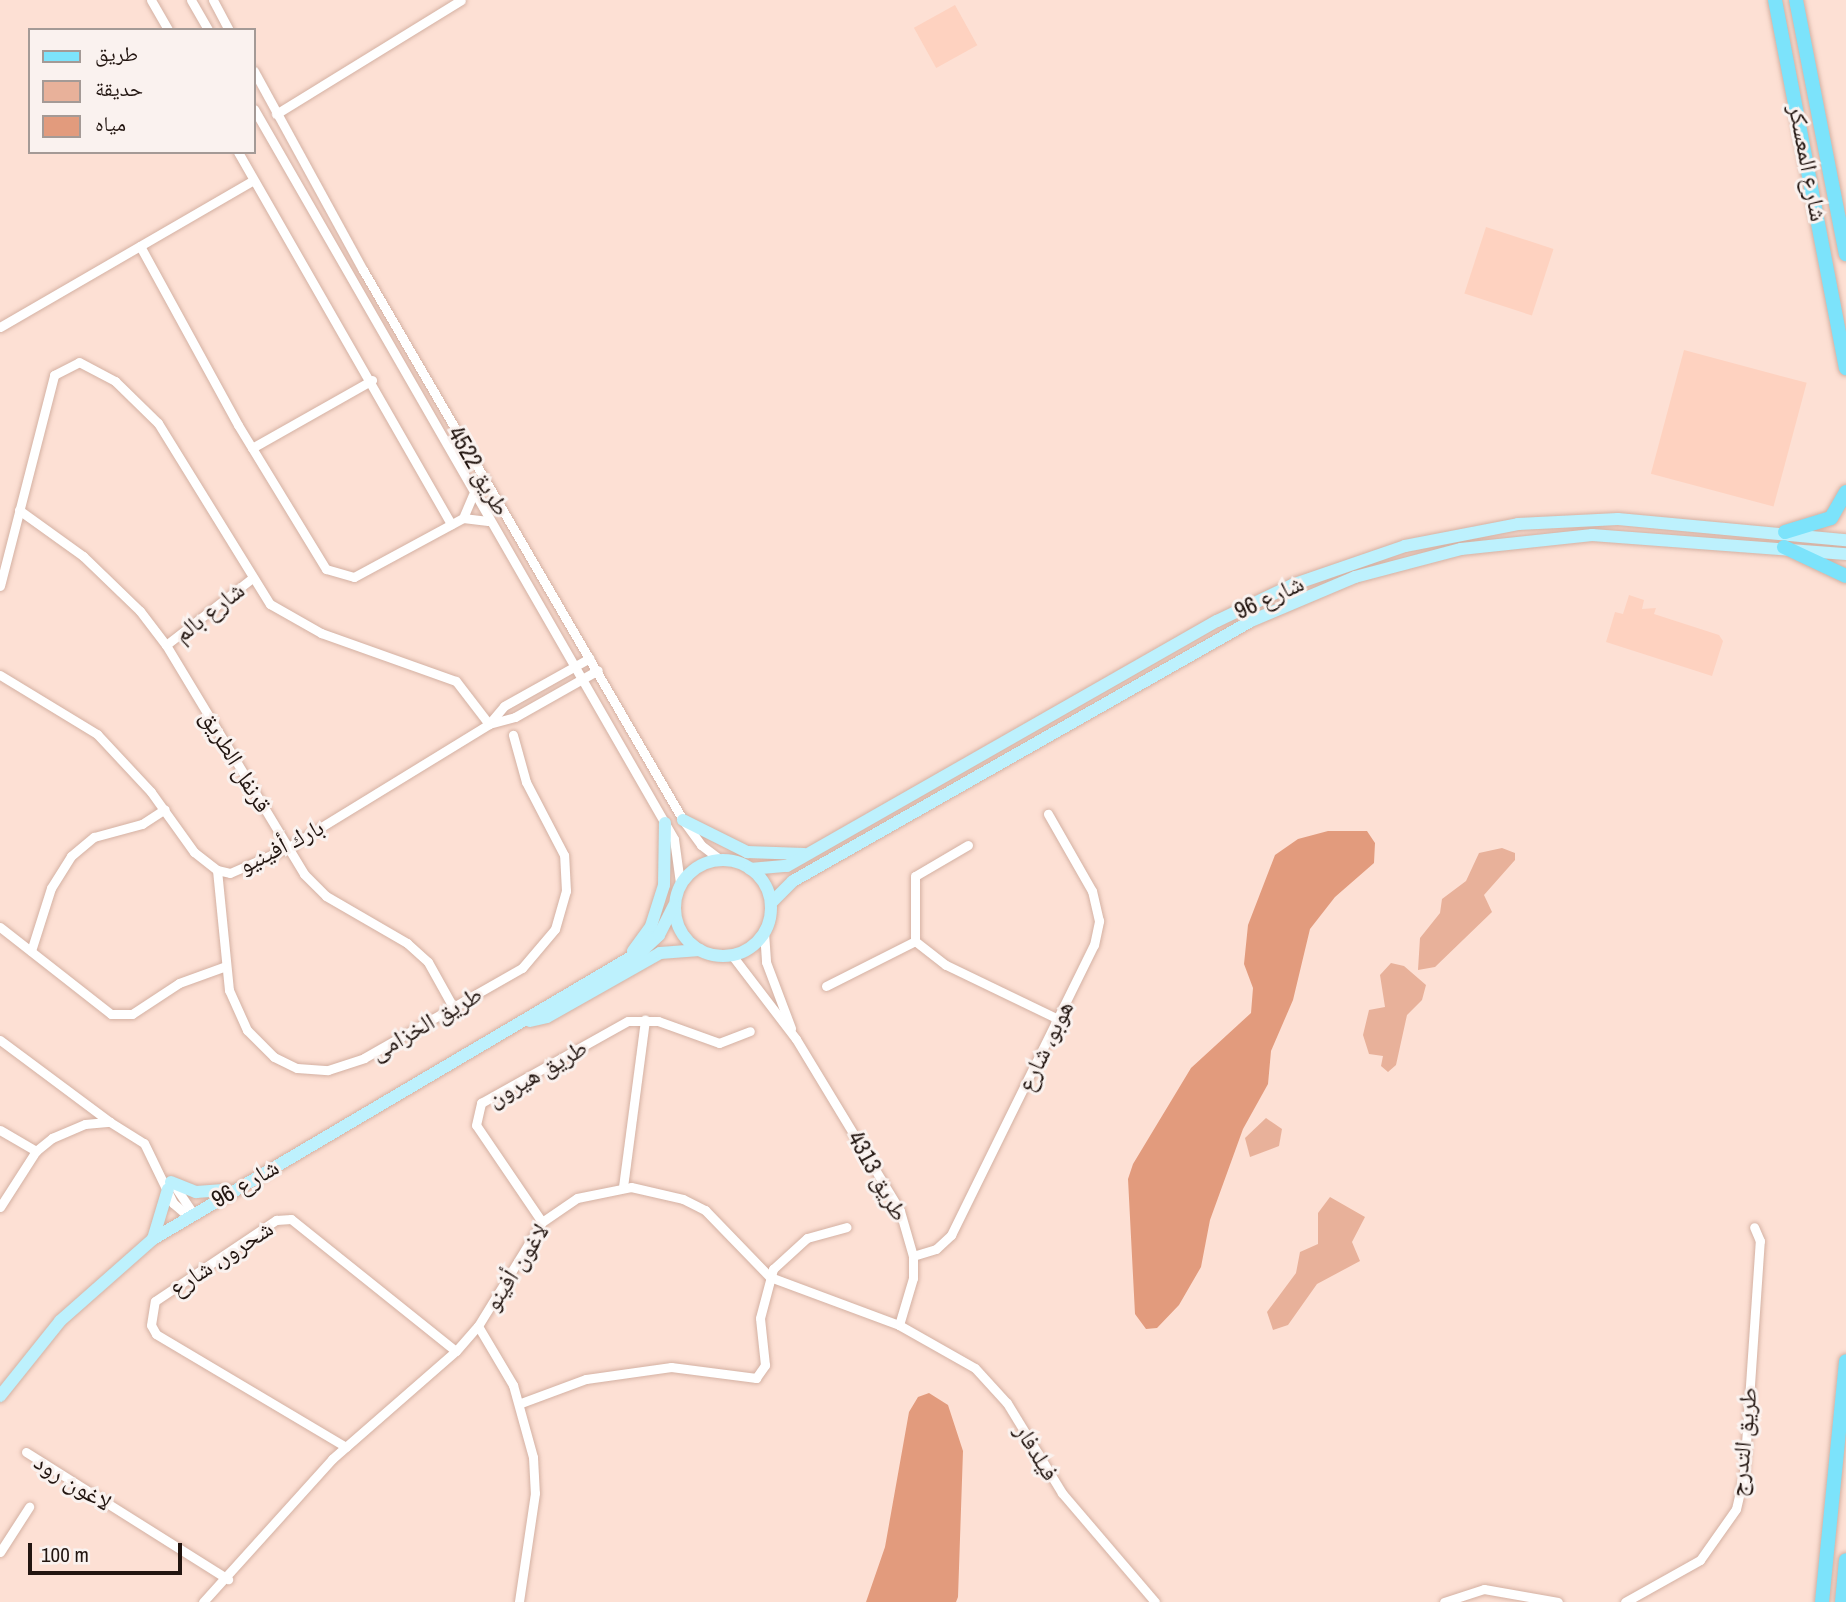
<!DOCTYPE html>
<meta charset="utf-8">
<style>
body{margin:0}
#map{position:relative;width:1846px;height:1602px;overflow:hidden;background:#fde0d4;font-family:"Archivo Narrow","Noto Naskh Arabic",sans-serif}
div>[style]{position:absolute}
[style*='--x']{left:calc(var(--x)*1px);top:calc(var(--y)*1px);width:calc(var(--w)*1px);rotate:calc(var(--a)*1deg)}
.built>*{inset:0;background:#fed2c0;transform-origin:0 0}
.green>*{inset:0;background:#e8b19a}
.water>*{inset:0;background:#e29b7d}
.roads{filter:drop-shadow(0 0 2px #d4b1a3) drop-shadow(0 0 2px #d4b1a3)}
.street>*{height:9px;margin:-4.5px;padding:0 4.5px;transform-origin:4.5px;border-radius:4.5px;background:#fff}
.secondary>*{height:12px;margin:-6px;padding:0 6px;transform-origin:6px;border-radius:6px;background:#bdf1fd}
.secondary>.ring{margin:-6px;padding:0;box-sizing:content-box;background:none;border:12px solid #bdf1fd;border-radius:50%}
.primary>*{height:14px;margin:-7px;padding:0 7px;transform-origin:7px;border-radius:7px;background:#7ce3fb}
span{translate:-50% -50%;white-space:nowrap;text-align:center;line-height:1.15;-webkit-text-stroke:6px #faf2ef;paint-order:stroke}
.street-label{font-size:24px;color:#221510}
.legend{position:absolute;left:28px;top:28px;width:228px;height:126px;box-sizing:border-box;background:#faf2ef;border:2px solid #a49a96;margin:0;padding:9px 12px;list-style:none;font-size:21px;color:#221510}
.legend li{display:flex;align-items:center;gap:14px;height:35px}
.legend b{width:35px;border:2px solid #a49a96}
.scale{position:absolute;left:28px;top:1543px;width:154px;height:32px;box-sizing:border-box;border:4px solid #221510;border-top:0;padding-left:9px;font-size:21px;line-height:24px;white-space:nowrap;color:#221510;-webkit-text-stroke:5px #faf2ef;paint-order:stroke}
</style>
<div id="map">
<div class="built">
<div style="left:955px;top:5px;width:46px;height:47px;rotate:61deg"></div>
<div style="left:1486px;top:227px;width:71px;height:70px;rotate:18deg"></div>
<div style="left:1684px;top:350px;width:127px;height:128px;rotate:15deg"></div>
<div style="clip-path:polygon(1629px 595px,1644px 600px,1642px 609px,1656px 608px,1654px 614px,1719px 635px,1723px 641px,1712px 676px,1606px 642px,1615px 612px,1623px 614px)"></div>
</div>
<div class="green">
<div style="clip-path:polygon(1502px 848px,1515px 853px,1515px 860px,1484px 895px,1492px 912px,1435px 967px,1418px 970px,1420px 938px,1440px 913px,1442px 899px,1466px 881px,1479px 853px)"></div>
<div style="clip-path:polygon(1391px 963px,1404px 966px,1426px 985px,1422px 1000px,1407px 1015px,1396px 1065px,1388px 1072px,1381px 1066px,1383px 1056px,1369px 1054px,1363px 1035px,1369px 1010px,1385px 1007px,1380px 975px)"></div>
<div style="clip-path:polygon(1266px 1118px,1282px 1129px,1279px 1146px,1250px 1157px,1245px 1138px)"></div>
<div style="clip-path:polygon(1330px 1197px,1365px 1217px,1352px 1242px,1360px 1261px,1317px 1284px,1288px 1325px,1273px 1330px,1267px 1312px,1296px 1273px,1300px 1252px,1318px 1244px,1318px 1213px)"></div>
</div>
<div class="water">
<div style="clip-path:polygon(1328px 831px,1367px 831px,1375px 843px,1374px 863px,1335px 897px,1310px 929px,1293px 1000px,1271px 1051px,1268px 1084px,1243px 1129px,1210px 1220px,1201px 1267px,1179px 1305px,1157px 1328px,1146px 1329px,1135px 1314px,1128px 1179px,1133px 1164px,1191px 1068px,1251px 1013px,1253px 988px,1244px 964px,1248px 925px,1275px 855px,1298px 839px)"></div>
<div style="clip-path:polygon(929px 1393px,948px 1405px,963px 1451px,958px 1597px,956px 1602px,866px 1602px,885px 1547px,909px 1412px,918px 1397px)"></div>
</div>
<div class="roads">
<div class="street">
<div style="--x:151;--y:0;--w:34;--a:60"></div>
<div style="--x:191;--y:0;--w:34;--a:60"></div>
<div style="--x:213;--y:0;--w:34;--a:62"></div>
<div style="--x:254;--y:71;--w:227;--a:61.3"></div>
<div style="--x:363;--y:270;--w:636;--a:59.81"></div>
<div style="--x:683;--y:820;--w:31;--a:54"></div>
<div style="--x:701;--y:845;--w:25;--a:37"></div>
<div style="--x:254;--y:109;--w:842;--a:60.09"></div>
<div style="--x:674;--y:839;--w:44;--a:82.2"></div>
<div style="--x:276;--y:114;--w:217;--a:-31.6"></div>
<div style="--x:238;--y:152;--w:429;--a:60.2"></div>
<div style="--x:140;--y:246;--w:204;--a:61.3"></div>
<div style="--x:238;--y:425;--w:169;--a:58.6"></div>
<div style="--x:326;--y:569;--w:29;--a:16"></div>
<div style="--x:354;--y:577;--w:124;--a:-28.4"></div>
<div style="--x:463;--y:518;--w:25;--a:7"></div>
<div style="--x:0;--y:327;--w:293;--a:-30.1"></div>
<div style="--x:252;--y:448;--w:138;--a:-29.5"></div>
<div style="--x:19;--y:510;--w:79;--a:35.7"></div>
<div style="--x:83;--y:556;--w:79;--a:44"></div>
<div style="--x:140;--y:611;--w:43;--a:52.6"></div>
<div style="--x:166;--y:645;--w:267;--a:58.9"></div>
<div style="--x:304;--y:874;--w:31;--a:45"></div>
<div style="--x:326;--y:896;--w:94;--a:30.1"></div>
<div style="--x:407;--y:943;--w:28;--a:42"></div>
<div style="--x:428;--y:962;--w:51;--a:60.9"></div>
<div style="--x:463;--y:518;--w:25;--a:-67"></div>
<div style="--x:0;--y:586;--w:218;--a:-75.6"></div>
<div style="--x:54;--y:375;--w:28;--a:-27"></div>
<div style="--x:79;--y:362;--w:41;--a:27.8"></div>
<div style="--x:115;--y:381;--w:60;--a:44.3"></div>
<div style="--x:158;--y:423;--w:213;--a:58.3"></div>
<div style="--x:270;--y:604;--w:59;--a:29.6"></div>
<div style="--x:321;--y:633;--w:143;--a:19.6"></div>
<div style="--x:456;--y:681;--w:54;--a:52.5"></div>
<div style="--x:166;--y:645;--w:108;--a:-37.8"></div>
<div style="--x:0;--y:675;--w:114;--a:31.3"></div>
<div style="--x:97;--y:734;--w:79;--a:47"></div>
<div style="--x:151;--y:792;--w:74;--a:54.4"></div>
<div style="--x:194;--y:852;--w:29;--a:38"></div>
<div style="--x:217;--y:870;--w:13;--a:13"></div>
<div style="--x:230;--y:873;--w:62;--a:-23.7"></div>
<div style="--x:287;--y:848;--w:237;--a:-31.5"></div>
<div style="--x:489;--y:724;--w:27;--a:-15"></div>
<div style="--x:515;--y:717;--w:95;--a:-29.5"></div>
<div style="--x:489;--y:724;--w:23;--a:-50"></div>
<div style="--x:504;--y:706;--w:98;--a:-29.2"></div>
<div style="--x:968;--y:845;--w:61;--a:149.7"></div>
<div style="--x:915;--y:876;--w:65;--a:90"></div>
<div style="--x:915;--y:941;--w:39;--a:38"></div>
<div style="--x:946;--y:965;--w:124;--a:25.7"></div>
<div style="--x:217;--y:870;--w:121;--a:84.3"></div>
<div style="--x:229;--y:990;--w:44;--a:65.8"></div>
<div style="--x:247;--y:1030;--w:38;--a:45"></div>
<div style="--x:274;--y:1057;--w:25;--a:26"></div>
<div style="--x:297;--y:1068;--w:31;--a:4"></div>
<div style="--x:328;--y:1070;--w:38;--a:-18"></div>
<div style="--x:364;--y:1058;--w:182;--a:-29.7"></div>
<div style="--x:522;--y:968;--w:51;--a:-49.8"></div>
<div style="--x:555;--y:929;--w:40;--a:-74"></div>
<div style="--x:566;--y:891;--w:36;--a:-93"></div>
<div style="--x:564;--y:855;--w:82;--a:-117.5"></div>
<div style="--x:526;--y:782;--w:49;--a:-105.5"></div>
<div style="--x:0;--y:927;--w:141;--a:38.1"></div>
<div style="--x:111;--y:1014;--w:21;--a:0"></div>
<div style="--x:132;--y:1014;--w:56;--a:-33.4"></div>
<div style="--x:179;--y:983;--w:50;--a:-19.9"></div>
<div style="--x:764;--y:932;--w:30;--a:86"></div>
<div style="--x:766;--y:962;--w:71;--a:69.3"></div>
<div style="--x:31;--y:951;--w:66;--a:-72.4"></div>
<div style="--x:51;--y:888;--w:38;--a:-58"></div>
<div style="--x:71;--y:856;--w:30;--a:-40"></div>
<div style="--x:94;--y:837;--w:50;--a:-15.2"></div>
<div style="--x:142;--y:824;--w:27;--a:-33"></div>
<div style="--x:731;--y:954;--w:107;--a:52.6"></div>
<div style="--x:796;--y:1039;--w:201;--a:58.8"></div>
<div style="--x:900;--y:1211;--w:47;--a:73.9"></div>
<div style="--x:913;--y:1256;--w:22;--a:90"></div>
<div style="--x:913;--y:1278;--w:49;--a:106.6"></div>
<div style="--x:826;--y:986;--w:100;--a:-26.8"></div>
<div style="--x:0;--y:1040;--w:137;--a:36.7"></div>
<div style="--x:0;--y:1130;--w:42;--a:30.3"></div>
<div style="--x:174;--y:1185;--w:34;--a:56"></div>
<div style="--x:623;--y:1187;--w:169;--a:-82.5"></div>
<div style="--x:0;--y:1207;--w:67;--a:-57.3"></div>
<div style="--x:36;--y:1151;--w:21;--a:-39"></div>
<div style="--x:52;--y:1138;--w:36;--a:-23"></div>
<div style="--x:85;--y:1124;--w:25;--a:-5"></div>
<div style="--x:110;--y:1122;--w:40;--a:32"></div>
<div style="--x:144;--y:1143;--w:67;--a:64.2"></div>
<div style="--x:173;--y:1203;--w:20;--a:41"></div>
<div style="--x:542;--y:1222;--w:117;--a:-124.2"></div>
<div style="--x:476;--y:1125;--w:23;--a:-77"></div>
<div style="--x:481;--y:1103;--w:168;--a:-29.2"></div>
<div style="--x:628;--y:1021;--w:30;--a:0"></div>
<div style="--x:658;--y:1021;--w:65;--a:19.8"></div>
<div style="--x:719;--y:1043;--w:33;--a:-21"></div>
<div style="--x:913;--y:1256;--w:24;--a:-17"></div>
<div style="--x:936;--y:1249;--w:21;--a:-43"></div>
<div style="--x:951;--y:1235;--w:323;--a:-63.8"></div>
<div style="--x:1094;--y:945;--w:25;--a:-78"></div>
<div style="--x:1099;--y:921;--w:31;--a:-103"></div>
<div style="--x:1092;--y:891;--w:89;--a:-119.7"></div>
<div style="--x:478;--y:1326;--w:69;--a:59.3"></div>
<div style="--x:513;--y:1385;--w:75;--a:74.5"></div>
<div style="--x:533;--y:1457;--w:36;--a:87"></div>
<div style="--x:535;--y:1493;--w:110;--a:98.4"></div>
<div style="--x:521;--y:1403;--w:69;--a:-20.3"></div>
<div style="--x:586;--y:1379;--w:86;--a:-8"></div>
<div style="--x:671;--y:1367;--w:86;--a:7.4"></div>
<div style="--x:756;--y:1378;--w:16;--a:-55"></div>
<div style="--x:765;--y:1365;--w:47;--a:-96.1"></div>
<div style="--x:760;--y:1318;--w:51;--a:-75.1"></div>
<div style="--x:773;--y:1269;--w:46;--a:-42.4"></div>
<div style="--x:807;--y:1238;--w:41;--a:-15.4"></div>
<div style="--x:346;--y:1447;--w:221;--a:-149.3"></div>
<div style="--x:156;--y:1334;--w:10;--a:-119"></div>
<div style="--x:151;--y:1325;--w:24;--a:-81"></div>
<div style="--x:155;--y:1301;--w:146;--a:-33.8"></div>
<div style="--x:276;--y:1220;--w:15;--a:-4"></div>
<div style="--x:291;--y:1219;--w:211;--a:38.7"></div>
<div style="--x:26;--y:1452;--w:239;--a:32.2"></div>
<div style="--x:0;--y:1552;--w:54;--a:-57.2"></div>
<div style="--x:203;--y:1602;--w:193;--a:-47.9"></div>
<div style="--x:332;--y:1459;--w:164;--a:-41.1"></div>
<div style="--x:456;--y:1351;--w:33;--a:-49"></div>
<div style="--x:478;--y:1326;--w:122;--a:-58.4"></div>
<div style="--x:542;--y:1222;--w:42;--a:-34.4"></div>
<div style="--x:577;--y:1198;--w:55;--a:-11.5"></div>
<div style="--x:631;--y:1187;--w:53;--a:13"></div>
<div style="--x:683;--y:1199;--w:25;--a:27"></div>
<div style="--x:705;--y:1210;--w:93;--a:45.9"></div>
<div style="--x:770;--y:1277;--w:138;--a:20.4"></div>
<div style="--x:899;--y:1325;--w:87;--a:29.5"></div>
<div style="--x:975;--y:1368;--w:47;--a:47.6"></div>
<div style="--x:1007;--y:1403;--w:105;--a:58.6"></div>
<div style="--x:1062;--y:1493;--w:143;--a:49.5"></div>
<div style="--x:1444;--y:1602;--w:42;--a:-18"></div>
<div style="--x:1484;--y:1589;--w:75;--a:10"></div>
<div style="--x:1625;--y:1602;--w:86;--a:-29.2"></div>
<div style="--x:1700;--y:1560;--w:62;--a:-54.8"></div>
<div style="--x:1736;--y:1509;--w:37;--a:-77"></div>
<div style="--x:1744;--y:1473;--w:233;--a:-86.1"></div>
<div style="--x:1760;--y:1241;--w:15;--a:-113"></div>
</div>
<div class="secondary">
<div style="--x:683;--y:820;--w:72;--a:26.6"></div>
<div style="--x:747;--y:852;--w:57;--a:2"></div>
<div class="ring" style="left:675px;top:860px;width:84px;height:84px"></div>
<div style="--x:750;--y:869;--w:37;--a:-5"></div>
<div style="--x:787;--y:866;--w:495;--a:-29.7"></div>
<div style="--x:1217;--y:621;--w:83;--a:-25.6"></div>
<div style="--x:1292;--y:585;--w:120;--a:-19"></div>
<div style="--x:1405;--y:546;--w:115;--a:-11"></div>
<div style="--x:1518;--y:524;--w:100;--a:-2.9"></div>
<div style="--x:1618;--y:519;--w:229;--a:5.3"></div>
<div style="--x:772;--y:902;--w:30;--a:-45"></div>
<div style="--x:793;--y:881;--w:527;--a:-29.58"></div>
<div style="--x:1251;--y:621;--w:113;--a:-22.9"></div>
<div style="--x:1355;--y:577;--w:110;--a:-14.8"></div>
<div style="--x:1461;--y:549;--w:132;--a:-6.1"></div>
<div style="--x:1592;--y:535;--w:255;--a:4.3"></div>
<div style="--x:633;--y:951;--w:31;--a:-54"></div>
<div style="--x:651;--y:926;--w:43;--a:-72.4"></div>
<div style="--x:664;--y:885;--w:62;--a:-89.1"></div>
<div style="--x:530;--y:1021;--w:17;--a:-13"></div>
<div style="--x:547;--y:1017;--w:130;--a:-29.5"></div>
<div style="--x:660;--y:953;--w:40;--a:-4.3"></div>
<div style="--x:171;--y:1182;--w:27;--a:22"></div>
<div style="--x:196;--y:1192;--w:31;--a:-4"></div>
<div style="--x:153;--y:1239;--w:52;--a:-73.3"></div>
<div style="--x:0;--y:1396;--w:96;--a:-51.3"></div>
<div style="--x:60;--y:1321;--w:124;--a:-41.4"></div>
<div style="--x:153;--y:1239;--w:569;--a:-30.53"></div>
<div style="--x:643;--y:950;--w:22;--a:-43"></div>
<div style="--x:659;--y:935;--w:33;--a:-63"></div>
</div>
<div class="primary">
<div style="--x:1775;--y:0;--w:375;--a:79.1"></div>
<div style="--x:1796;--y:0;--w:259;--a:78.9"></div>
<div style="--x:1785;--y:532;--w:48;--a:-16.9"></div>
<div style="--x:1831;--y:518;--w:30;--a:-60"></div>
<div style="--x:1784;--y:547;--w:68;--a:25.1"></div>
<div style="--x:1822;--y:1602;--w:242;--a:-84.3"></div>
<div style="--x:1842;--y:1602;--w:42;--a:-84.6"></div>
</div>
</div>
<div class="street-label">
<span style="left:1808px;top:163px;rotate:79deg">شارع المعسكر</span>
<span style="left:479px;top:471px;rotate:60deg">طريق 4522</span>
<span style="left:1269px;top:597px;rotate:-25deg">شارع 96</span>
<span style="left:209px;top:612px;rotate:-38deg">شارع بالم</span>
<span style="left:236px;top:761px;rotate:59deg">قرنفل الطريق</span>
<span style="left:281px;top:846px;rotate:-27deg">بارك أفينيو</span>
<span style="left:426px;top:1023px;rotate:-30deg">طريق الخزامى</span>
<span style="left:1045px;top:1046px;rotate:-64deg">هوبو، شارع</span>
<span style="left:537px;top:1073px;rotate:-30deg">طريق هيرون</span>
<span style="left:878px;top:1176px;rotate:61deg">طريق 4313</span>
<span style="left:245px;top:1183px;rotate:-30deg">شارع 96</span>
<span style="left:221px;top:1258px;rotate:-33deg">شحرور، شارع</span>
<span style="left:516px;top:1267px;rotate:-57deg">لاغون أفينو</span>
<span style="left:1743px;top:1442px;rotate:-84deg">طريق التدرج</span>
<span style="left:1037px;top:1452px;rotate:59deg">فيلدفار</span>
<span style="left:73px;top:1482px;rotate:32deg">لاغون رود</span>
</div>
<ul class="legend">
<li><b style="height:9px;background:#7ce3fb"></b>طريق</li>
<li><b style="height:19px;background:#e8b19a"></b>حديقة</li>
<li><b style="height:19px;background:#e29b7d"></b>مياه</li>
</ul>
<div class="scale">100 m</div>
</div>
